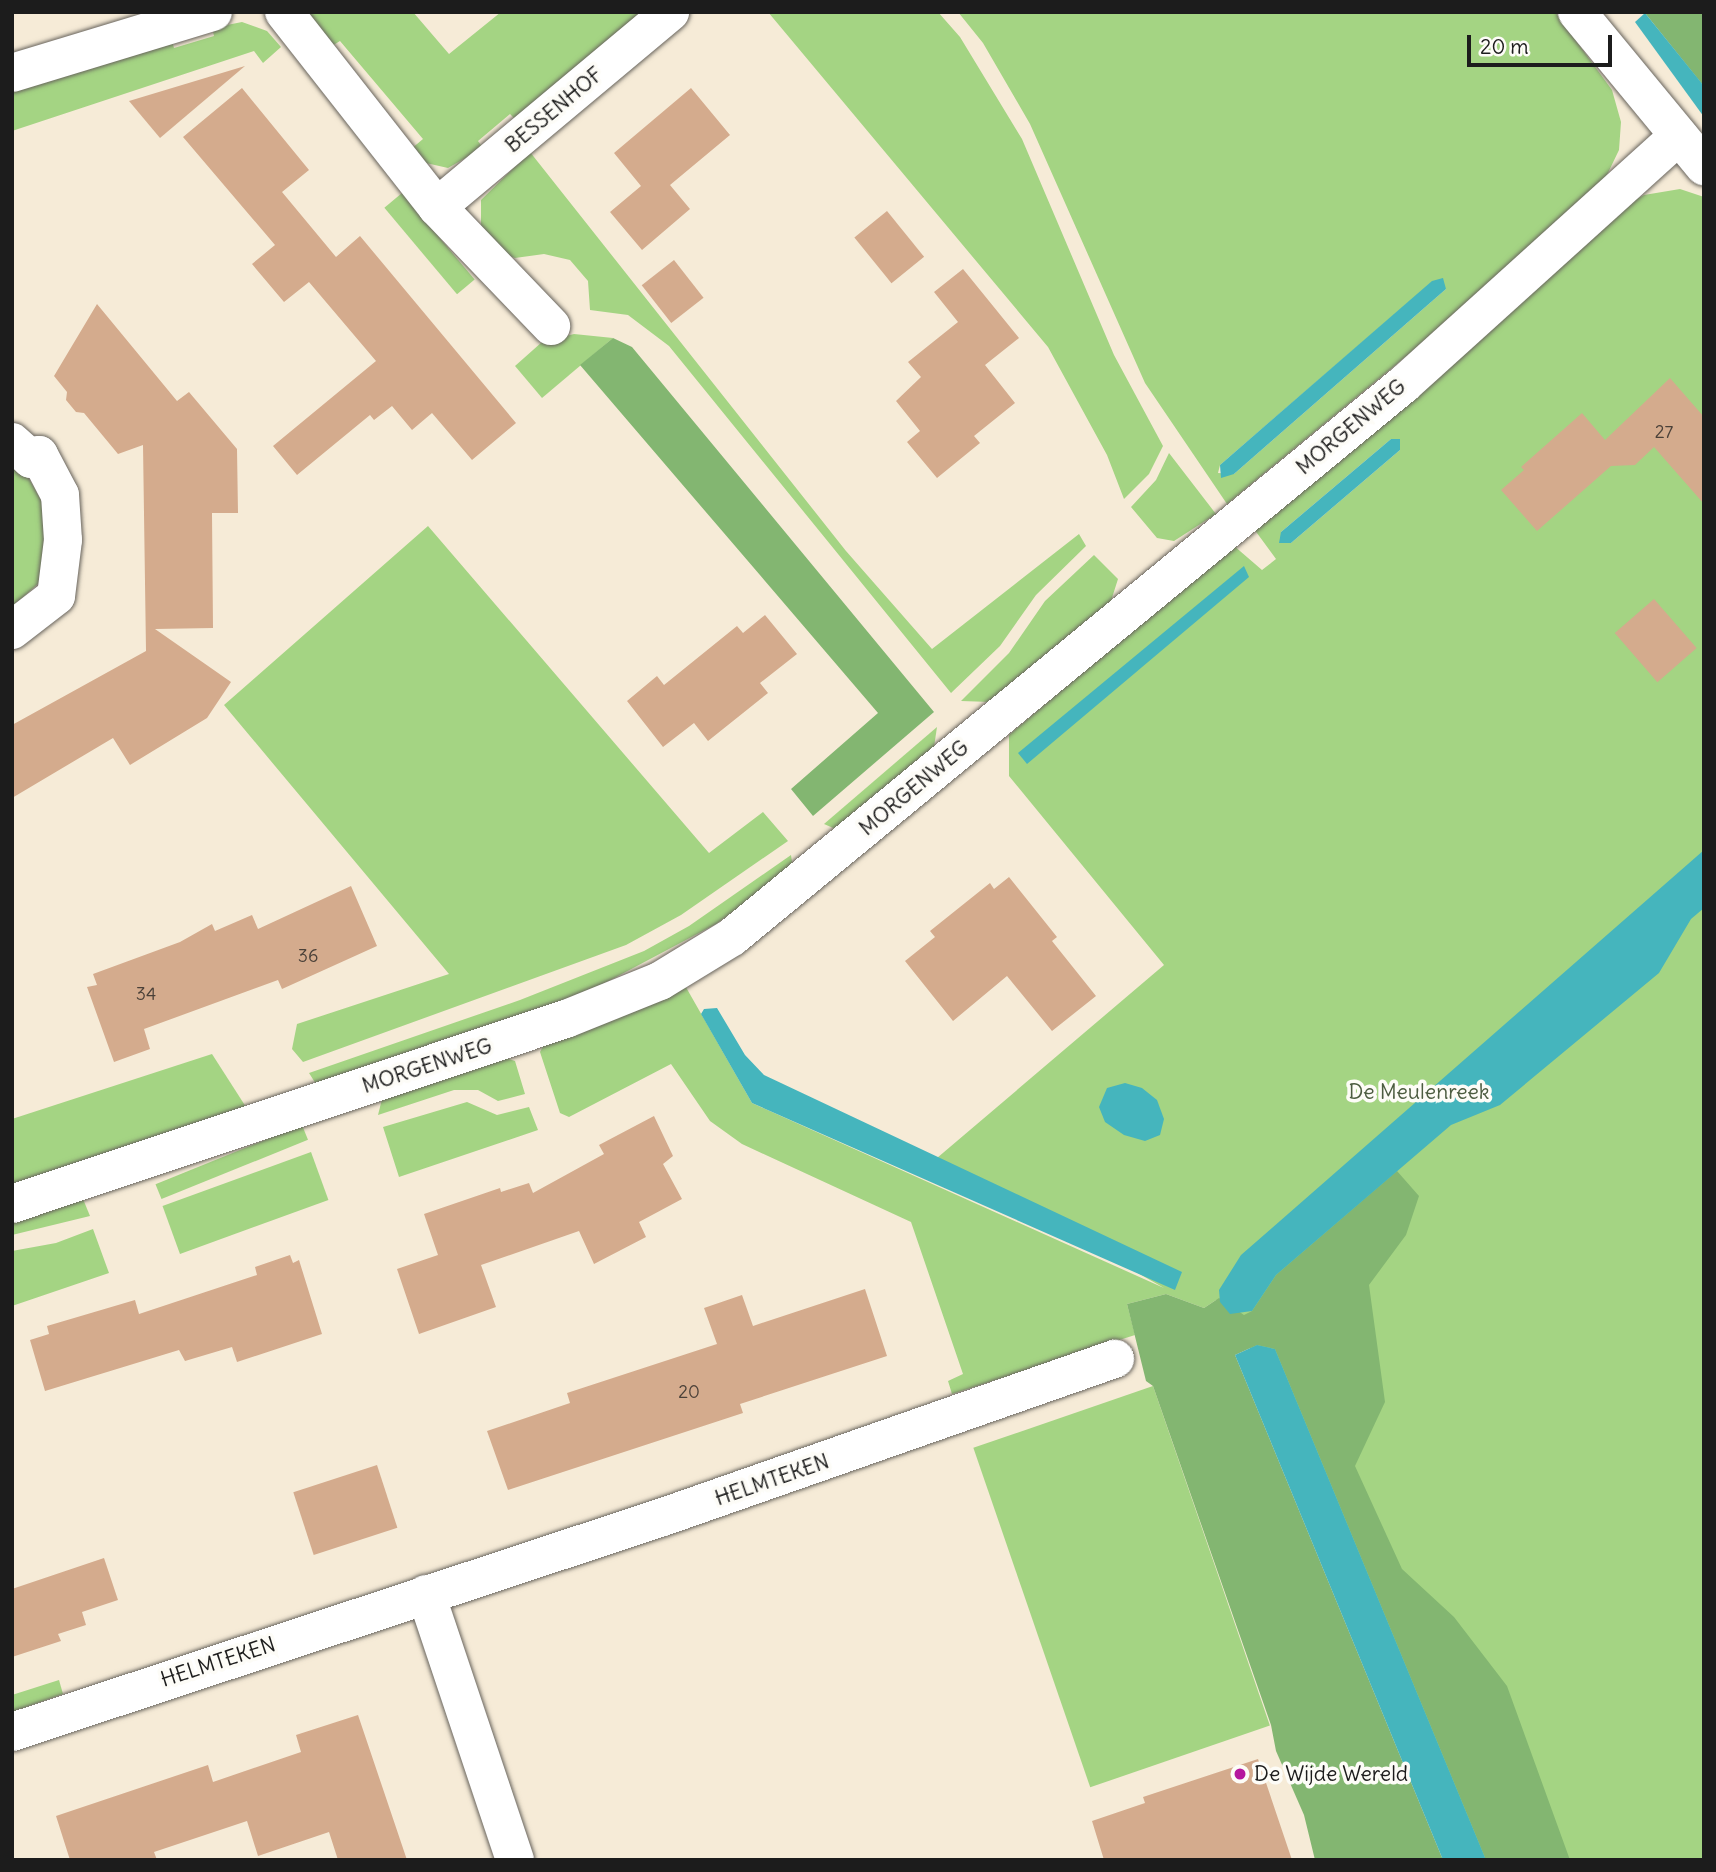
<!DOCTYPE html>
<style>
body{margin:0}
#map{position:relative;width:1716px;height:1872px;overflow:hidden;background:#f6ebd7;font-family:Delius,sans-serif}
div>[style]{position:absolute}
[style*='--x']{left:calc(var(--x)*1px);top:calc(var(--y)*1px);width:calc(var(--w)*1px);rotate:calc(var(--a)*1deg)}
.green>*{inset:0;background:#a4d483;transform-origin:0 0}
.forest>*{inset:0;background:#83b671}
.water>*{inset:0;background:#45b5bd}
.building>*{inset:0;background:#d4ab8d;transform-origin:0 0}
.roads{filter:drop-shadow(0 0 2px #68645d) drop-shadow(0 0 2px #68645d)}
.street>*{height:38px;margin:-19px;padding:0 19px;transform-origin:19px;border-radius:19px;background:#fff}
.dots>*{width:19px;height:19px;translate:-50% -50%;box-sizing:border-box;border:4px solid #fdfcf7;border-radius:50%}
span{translate:-50% -50%;white-space:nowrap;text-align:center;line-height:1.15;-webkit-text-stroke:7px #fdfcf7;paint-order:stroke}
.number-label{font-size:18px;color:#4a4038}
.number-label span{-webkit-text-stroke-width:0}
.street-label{font-size:21px;color:#1c1c1c}
.park-label{font-size:21px;color:#4c5c40}
.poi-label{font-size:21px;color:#1c1c1c}
.left{translate:0 -50%;text-align:left}
.frame{position:absolute;inset:0;border:14px solid #1c1c1c;pointer-events:none}
.scale{position:absolute;left:1467px;top:35px;width:145px;height:32px;box-sizing:border-box;border:4px solid #1c1c1c;border-top:0;padding-left:9px;font-size:21px;line-height:24px;white-space:nowrap;color:#1c1c1c;-webkit-text-stroke:5px #fdfcf7;paint-order:stroke}
</style>
<div id="map">
<div class="green">
<div style="clip-path:polygon(307px 12px,413px 12px,449px 54px,501px 12px,645px 12px,516px 120px,510px 114px,478px 141px,483px 148px,448px 168px,426px 163px,411px 149px,423px 139px,340px 41px,327px 49px)"></div>
<div style="clip-path:polygon(768px 12px,938px 12px,960px 37px,1022px 139px,1114px 355px,1163px 446px,1149px 474px,1124px 499px,1107px 455px,1048px 347px)"></div>
<div style="clip-path:polygon(evenodd,958px 12px,1555px 12px,1612px 90px,1621px 122px,1619px 150px,1606px 177px,1410px 353px,1227px 504px,1145px 383px,1030px 124px,983px 43px,958px 12px,1432px 282px,1446px 289px,1234px 474px,1218px 473px,1220px 465px,1432px 282px)"></div>
<div style="clip-path:polygon(242px 22px,267px 31px,281px 47px,263px 63px,254px 51px,12px 131px,12px 90px,172px 41px,174px 48px,214px 36px,212px 28px)"></div>
<div style="clip-path:polygon(530px 152px,846px 551px,932px 649px,1079px 534px,1086px 546px,1036px 595px,1000px 646px,951px 693px,669px 346px,628px 315px,590px 310px,588px 281px,570px 260px,544px 254px,515px 258px,501px 253px,481px 232px,481px 200px)"></div>
<div style="clip-path:polygon(evenodd,1680px 189px,1704px 197px,1704px 1860px,1462px 1860px,1233px 1308px,1216px 1300px,1204px 1308px,1166px 1294px,1127px 1304px,1135px 1335px,952px 1394px,948px 1381px,963px 1374px,911px 1222px,742px 1144px,710px 1121px,671px 1064px,569px 1117px,560px 1113px,540px 1052px,543px 1046px,683px 982px,752px 1103px,1164px 1288px,937px 1158px,1164px 965px,1009px 776px,1009px 735px,1233px 545px,1262px 570px,1276px 559px,1254px 529px,1628px 204px,1644px 195px,1680px 189px,1391px 439px,1400px 439px,1400px 450px,1291px 543px,1281px 532px,1391px 439px)"></div>
<div style="left:402px;top:193px;width:113px;height:23px;rotate:50deg"></div>
<div style="clip-path:polygon(574px 334px,613px 338px,542px 398px,515px 366px,542px 342px)"></div>
<div style="clip-path:polygon(1169px 453px,1216px 514px,1174px 541px,1157px 538px,1131px 507px,1156px 480px)"></div>
<div style="clip-path:polygon(12px 459px,23px 468px,46px 509px,41px 581px,12px 607px)"></div>
<div style="clip-path:polygon(428px 526px,709px 853px,763px 812px,788px 841px,681px 915px,626px 945px,303px 1062px,292px 1049px,297px 1024px,449px 974px,224px 705px)"></div>
<div style="clip-path:polygon(1094px 555px,1118px 579px,1111px 601px,991px 702px,961px 701px,1009px 653px,1045px 601px)"></div>
<div style="clip-path:polygon(937px 727px,934px 747px,840px 831px,824px 824px)"></div>
<div style="clip-path:polygon(791px 855px,793px 868px,716px 924px,588px 992px,316px 1084px,309px 1073px,520px 1000px,644px 951px,689px 926px)"></div>
<div style="clip-path:polygon(212px 1054px,246px 1107px,12px 1187px,12px 1119px)"></div>
<div style="clip-path:polygon(506px 1058px,515px 1061px,525px 1094px,498px 1101px,478px 1090px,454px 1090px,378px 1115px,382px 1099px)"></div>
<div style="clip-path:polygon(467px 1102px,497px 1115px,529px 1107px,538px 1130px,399px 1177px,383px 1127px)"></div>
<div style="left:302px;top:1125px;width:16px;height:158px;rotate:68deg"></div>
<div style="left:311px;top:1152px;width:51px;height:158px;rotate:70deg"></div>
<div style="clip-path:polygon(83px 1199px,90px 1216px,12px 1235px,12px 1223px)"></div>
<div style="clip-path:polygon(93px 1229px,109px 1273px,12px 1306px,12px 1251px,56px 1243px)"></div>
<div style="left:1153px;top:1386px;width:359px;height:190px;rotate:71deg"></div>
<div style="clip-path:polygon(59px 1680px,63px 1694px,12px 1712px,12px 1695px)"></div>
</div>
<div class="forest">
<div style="clip-path:polygon(1644px 12px,1704px 12px,1702px 84px,1645px 13px)"></div>
<div style="clip-path:polygon(613px 338px,632px 347px,934px 712px,813px 816px,791px 789px,878px 713px,580px 365px)"></div>
<div style="clip-path:polygon(1397px 1171px,1419px 1196px,1406px 1235px,1369px 1285px,1385px 1402px,1355px 1466px,1402px 1569px,1454px 1617px,1507px 1686px,1570px 1860px,1486px 1860px,1275px 1349px,1257px 1345px,1235px 1355px,1443px 1860px,1315px 1860px,1304px 1815px,1276px 1751px,1271px 1725px,1153px 1386px,1146px 1381px,1127px 1304px,1166px 1294px,1204px 1308px,1219px 1298px,1244px 1315px,1252px 1311px,1276px 1275px)"></div>
</div>
<div class="water">
<div style="clip-path:polygon(1645px 13px,1704px 86px,1704px 117px,1635px 22px)"></div>
<div style="clip-path:polygon(1443px 278px,1446px 289px,1234px 474px,1221px 478px,1220px 465px,1432px 281px)"></div>
<div style="clip-path:polygon(1391px 439px,1400px 439px,1400px 450px,1291px 543px,1279px 543px,1281px 532px)"></div>
<div style="clip-path:polygon(1244px 566px,1249px 577px,1027px 764px,1018px 753px)"></div>
<div style="clip-path:polygon(1704px 850px,1704px 908px,1691px 919px,1659px 973px,1500px 1105px,1451px 1125px,1276px 1275px,1252px 1311px,1230px 1314px,1220px 1302px,1219px 1290px,1241px 1255px)"></div>
<div style="clip-path:polygon(717px 1008px,745px 1055px,764px 1075px,1182px 1272px,1175px 1290px,752px 1103px,701px 1014px,704px 1009px)"></div>
<div style="clip-path:polygon(1125px 1083px,1142px 1088px,1157px 1100px,1164px 1119px,1160px 1135px,1145px 1141px,1124px 1135px,1105px 1122px,1099px 1107px,1107px 1088px)"></div>
<div style="clip-path:polygon(1257px 1345px,1275px 1349px,1486px 1860px,1443px 1860px,1235px 1355px)"></div>
</div>
<div class="building">
<div style="clip-path:polygon(245px 66px,160px 138px,129px 101px)"></div>
<div style="clip-path:polygon(242px 88px,309px 170px,282px 192px,336px 257px,360px 236px,516px 423px,472px 460px,432px 413px,412px 430px,392px 406px,374px 420px,370px 415px,297px 475px,273px 446px,376px 361px,309px 282px,284px 302px,252px 264px,275px 245px,183px 137px)"></div>
<div style="clip-path:polygon(691px 88px,730px 135px,670px 185px,690px 209px,642px 250px,610px 212px,641px 186px,614px 153px)"></div>
<div style="left:887px;top:211px;width:59px;height:42px;rotate:51deg"></div>
<div style="left:674px;top:260px;width:48px;height:41px;rotate:52deg"></div>
<div style="clip-path:polygon(963px 269px,1019px 338px,985px 365px,1015px 403px,974px 436px,980px 443px,937px 478px,907px 442px,920px 431px,896px 401px,921px 377px,908px 362px,958px 322px,934px 292px)"></div>
<div style="clip-path:polygon(97px 304px,177px 401px,189px 392px,237px 449px,238px 513px,212px 513px,213px 628px,155px 629px,231px 682px,207px 718px,130px 765px,113px 738px,12px 798px,12px 725px,146px 651px,143px 445px,118px 454px,84px 413px,76px 412px,66px 400px,67px 392px,54px 376px)"></div>
<div style="clip-path:polygon(1670px 378px,1704px 417px,1704px 504px,1654px 447px,1635px 465px,1611px 466px,1537px 531px,1501px 490px,1524px 470px,1521px 467px,1582px 413px,1605px 440px)"></div>
<div style="left:1654px;top:599px;width:65px;height:52px;rotate:49deg"></div>
<div style="clip-path:polygon(765px 615px,797px 654px,760px 683px,768px 693px,708px 741px,694px 723px,663px 747px,627px 701px,657px 676px,664px 685px,737px 626px,743px 633px)"></div>
<div style="clip-path:polygon(1009px 877px,1057px 937px,1052px 941px,1096px 996px,1052px 1031px,1007px 976px,953px 1021px,905px 961px,935px 937px,930px 931px,990px 883px,994px 889px)"></div>
<div style="clip-path:polygon(351px 886px,377px 946px,282px 989px,278px 980px,144px 1029px,150px 1049px,114px 1062px,87px 987px,97px 985px,93px 974px,180px 942px,212px 924px,215px 931px,252px 915px,258px 929px)"></div>
<div style="clip-path:polygon(654px 1116px,673px 1156px,663px 1164px,682px 1199px,639px 1222px,646px 1237px,594px 1264px,579px 1231px,481px 1265px,496px 1307px,419px 1334px,397px 1269px,438px 1255px,424px 1214px,500px 1188px,501px 1192px,529px 1183px,533px 1193px,604px 1154px,599px 1145px)"></div>
<div style="clip-path:polygon(290px 1255px,293px 1263px,299px 1260px,322px 1334px,237px 1362px,232px 1347px,185px 1361px,179px 1350px,45px 1391px,30px 1340px,49px 1334px,47px 1326px,135px 1300px,139px 1314px,257px 1275px,255px 1267px)"></div>
<div style="clip-path:polygon(865px 1289px,887px 1356px,740px 1404px,743px 1413px,508px 1490px,487px 1431px,570px 1403px,567px 1393px,717px 1344px,704px 1308px,742px 1295px,753px 1326px)"></div>
<div style="left:377px;top:1465px;width:66px;height:88px;rotate:72deg"></div>
<div style="clip-path:polygon(104px 1558px,118px 1600px,82px 1612px,86px 1625px,58px 1634px,61px 1641px,12px 1657px,12px 1589px)"></div>
<div style="clip-path:polygon(358px 1715px,407px 1860px,338px 1860px,329px 1832px,258px 1856px,247px 1821px,154px 1852px,157px 1860px,70px 1860px,56px 1816px,208px 1765px,213px 1782px,301px 1752px,296px 1735px)"></div>
<div style="clip-path:polygon(1258px 1759px,1292px 1860px,1104px 1860px,1092px 1821px,1145px 1803px,1143px 1797px)"></div>
</div>
<div class="roads">
<div class="street">
<div style="--x:284;--y:12;--w:248;--a:51.9"></div>
<div style="--x:437;--y:207;--w:165;--a:46.2"></div>
<div style="--x:1577;--y:12;--w:200;--a:50.5"></div>
<div style="--x:12;--y:73;--w:210;--a:-16.9"></div>
<div style="--x:437;--y:207;--w:304;--a:-39.9"></div>
<div style="--x:12;--y:442;--w:25;--a:42"></div>
<div style="--x:31;--y:459;--w:9;--a:-27"></div>
<div style="--x:39;--y:455;--w:45;--a:62.3"></div>
<div style="--x:60;--y:495;--w:45;--a:86.2"></div>
<div style="--x:63;--y:540;--w:56;--a:97.1"></div>
<div style="--x:56;--y:596;--w:56;--a:142.3"></div>
<div style="--x:12;--y:1204;--w:584;--a:-18.47"></div>
<div style="--x:566;--y:1019;--w:101;--a:-22"></div>
<div style="--x:660;--y:981;--w:84;--a:-31.4"></div>
<div style="--x:732;--y:937;--w:870;--a:-39.45"></div>
<div style="--x:1404;--y:384;--w:370;--a:-42.1"></div>
<div style="--x:426;--y:1594;--w:280;--a:71.5"></div>
<div style="--x:12;--y:1732;--w:686;--a:-18.28"></div>
<div style="--x:663;--y:1517;--w:479;--a:-19.3"></div>
</div>
</div>
<div class="dots">
<div style="left:1240px;top:1774px;background:#b5179e"></div>
</div>
<div class="number-label">
<span style="left:1664px;top:432px">27</span>
<span style="left:308px;top:956px">36</span>
<span style="left:146px;top:994px">34</span>
<span style="left:689px;top:1392px">20</span>
</div>
<div class="street-label">
<span style="left:554px;top:110px;rotate:-40deg">BESSENHOF</span>
<span style="left:1351px;top:427px;rotate:-40deg">MORGENWEG</span>
<span style="left:914px;top:788px;rotate:-40deg">MORGENWEG</span>
<span style="left:427px;top:1066px;rotate:-18deg">MORGENWEG</span>
<span style="left:772px;top:1480px;rotate:-19deg">HELMTEKEN</span>
<span style="left:218px;top:1662px;rotate:-18deg">HELMTEKEN</span>
</div>
<div class="park-label">
<span style="left:1419px;top:1092px">De Meulenreek</span>
</div>
<div class="poi-label">
<span class="left" style="left:1254px;top:1774px">De Wijde Wereld</span>
</div>
<div class="frame"></div>
<div class="scale">20 m</div>
</div>
